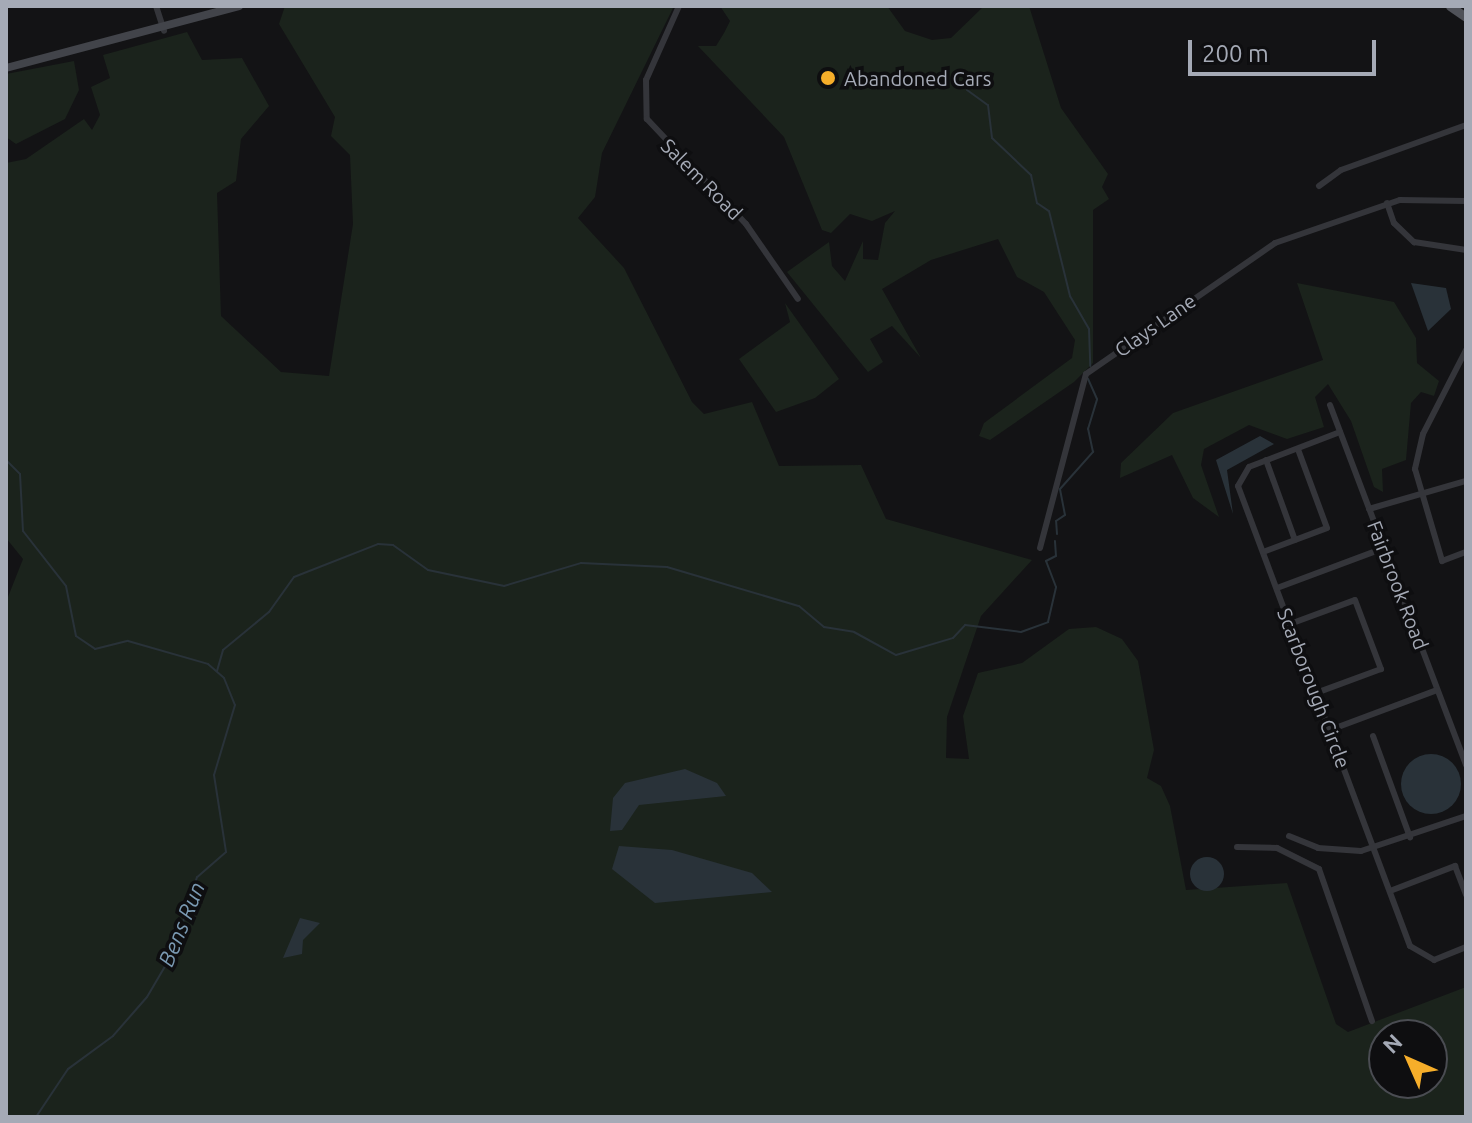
<!DOCTYPE html>
<style>
body{margin:0}
#map{position:relative;width:1472px;height:1123px;overflow:hidden;background:#131315;font-family:Ubuntu,sans-serif}
div>[style]{position:absolute}
[style*='--x']{left:calc(var(--x)*1px);top:calc(var(--y)*1px);width:calc(var(--w)*1px);rotate:calc(var(--a)*1deg)}
.green>*{inset:0;background:#1b231c}
.water>*{inset:0;background:#293239}
.round{border-radius:50%}
.stream>*{height:2px;margin:-1px;padding:0 1px;transform-origin:1px;border-radius:1px;background:#293239}
.minor>*{height:6px;margin:-3px;padding:0 3px;transform-origin:3px;border-radius:3px;background:#34353a}
.secondary>*{height:8px;margin:-4px;padding:0 4px;transform-origin:4px;border-radius:4px;background:#42444a}
.primary>*{height:9px;margin:-4.5px;padding:0 4.5px;transform-origin:4.5px;border-radius:4.5px;background:#505259}
.dots>*{width:22px;height:22px;translate:-50% -50%;box-sizing:border-box;border:4px solid #0e0e10;border-radius:50%}
span{translate:-50% -50%;white-space:nowrap;text-align:center;line-height:1.15;-webkit-text-stroke:7px #0e0e10;paint-order:stroke}
.poi-label{font-size:20px;color:#a5aab6}
.left{translate:0 -50%;text-align:left}
.street-label{font-size:20px;color:#a5aab6}
.water-label{font-size:22px;color:#7a99b2;font-style:italic}
.frame{position:absolute;inset:0;border:8px solid #a5aab6;pointer-events:none}
.north{position:absolute;left:1368px;top:1019px;width:80px;height:80px;box-sizing:border-box;background:#0e0e10;border:2px solid #4a4c52;border-radius:50%;rotate:315deg;font-size:22px;font-weight:700;line-height:32px;text-align:center;color:#a5aab6}
.north::after{content:'';display:block;margin:auto;width:28px;height:36px;background:#f6ae2a;clip-path:polygon(50% 0,100% 100%,50% 72%,0 100%)}
.scale{position:absolute;left:1188px;top:40px;width:188px;height:36px;box-sizing:border-box;border:4px solid #a5aab6;border-top:0;padding-left:10px;font-size:24px;line-height:28px;white-space:nowrap;color:#a5aab6;-webkit-text-stroke:6px #0e0e10;paint-order:stroke}
</style>
<div id="map">
<div class="green">
<div style="clip-path:polygon(evenodd,285px 6px,674px 6px,602px 153px,595px 197px,578px 218px,624px 268px,692px 402px,704px 414px,752px 402px,779px 466px,861px 465px,886px 519px,1032px 560px,981px 616px,947px 717px,946px 758px,969px 759px,963px 716px,978px 673px,1022px 663px,1069px 629px,1096px 627px,1122px 639px,1138px 661px,1154px 750px,1147px 778px,1161px 786px,1170px 806px,1186px 890px,1287px 883px,1336px 1024px,1348px 1032px,1466px 987px,1466px 1117px,6px 1117px,6px 602px,23px 559px,6px 538px,6px 163px,26px 159px,84px 119px,92px 130px,100px 115px,91px 87px,110px 78px,103px 55px,187px 32px,202px 60px,242px 58px,269px 106px,241px 139px,236px 181px,217px 193px,221px 316px,281px 372px,329px 376px,353px 224px,350px 155px,331px 136px,335px 117px,279px 24px,285px 6px,1384px 1035px,1432px 1035px,1432px 1083px,1384px 1083px,1384px 1035px)"></div>
<div style="clip-path:polygon(720px 6px,887px 6px,905px 31px,932px 40px,951px 38px,984px 6px,1029px 6px,1061px 108px,1108px 174px,1102px 187px,1109px 199px,1093px 210px,1093px 363px,1074px 382px,990px 440px,979px 436px,984px 423px,1072px 358px,1075px 340px,1044px 292px,1017px 277px,998px 239px,931px 260px,882px 289px,921px 358px,892px 326px,870px 339px,883px 362px,868px 372px,787px 272px,829px 242px,832px 266px,845px 281px,863px 241px,863px 259px,878px 260px,885px 223px,895px 211px,872px 221px,850px 214px,831px 233px,822px 230px,784px 137px,698px 46px,716px 46px,724px 33px,730px 21px)"></div>
<div style="clip-path:polygon(74px 61px,79px 90px,65px 119px,16px 144px,6px 137px,6px 74px)"></div>
<div style="clip-path:polygon(1297px 283px,1394px 302px,1416px 338px,1417px 363px,1439px 381px,1434px 396px,1421px 392px,1411px 403px,1406px 460px,1382px 469px,1383px 492px,1374px 487px,1351px 421px,1328px 384px,1315px 397px,1324px 427px,1287px 439px,1249px 425px,1204px 449px,1201px 465px,1219px 517px,1193px 498px,1172px 455px,1120px 478px,1121px 463px,1173px 413px,1323px 360px)"></div>
<div style="clip-path:polygon(785px 303px,839px 379px,815px 398px,776px 412px,739px 359px,790px 322px)"></div>
</div>
<div class="water">
<div style="clip-path:polygon(1411px 283px,1446px 288px,1451px 309px,1428px 331px)"></div>
<div style="clip-path:polygon(1260px 436px,1274px 444px,1227px 470px,1233px 514px,1216px 460px)"></div>
<div class="round" style="left:1401px;top:754px;width:60px;height:60px"></div>
<div style="clip-path:polygon(685px 769px,717px 783px,726px 796px,639px 805px,622px 830px,610px 831px,613px 798px,625px 783px)"></div>
<div style="clip-path:polygon(619px 846px,672px 850px,752px 873px,772px 892px,655px 903px,612px 869px)"></div>
<div class="round" style="left:1190px;top:857px;width:34px;height:34px"></div>
<div style="clip-path:polygon(300px 918px,320px 923px,303px 940px,302px 954px,283px 958px)"></div>
</div>
<div class="stream">
<div style="--x:967;--y:90;--w:26;--a:36"></div>
<div style="--x:988;--y:105;--w:33;--a:83"></div>
<div style="--x:992;--y:138;--w:54;--a:43.5"></div>
<div style="--x:1031;--y:175;--w:29;--a:78"></div>
<div style="--x:1037;--y:203;--w:14;--a:34"></div>
<div style="--x:1049;--y:211;--w:88;--a:76.1"></div>
<div style="--x:1070;--y:296;--w:38;--a:60"></div>
<div style="--x:1089;--y:329;--w:37;--a:88"></div>
<div style="--x:6;--y:460;--w:20;--a:45"></div>
<div style="--x:20;--y:474;--w:57;--a:87"></div>
<div style="--x:23;--y:531;--w:70;--a:52"></div>
<div style="--x:66;--y:586;--w:51;--a:78.7"></div>
<div style="--x:76;--y:636;--w:23;--a:34"></div>
<div style="--x:95;--y:649;--w:34;--a:-14"></div>
<div style="--x:128;--y:641;--w:83;--a:16"></div>
<div style="--x:208;--y:664;--w:21;--a:41"></div>
<div style="--x:224;--y:678;--w:29;--a:68"></div>
<div style="--x:235;--y:705;--w:73;--a:106.7"></div>
<div style="--x:214;--y:775;--w:78;--a:81.1"></div>
<div style="--x:226;--y:852;--w:38;--a:139"></div>
<div style="--x:197;--y:877;--w:77;--a:107.3"></div>
<div style="--x:174;--y:951;--w:53;--a:120.4"></div>
<div style="--x:147;--y:997;--w:52;--a:131.1"></div>
<div style="--x:113;--y:1036;--w:56;--a:143.7"></div>
<div style="--x:68;--y:1069;--w:58;--a:123.7"></div>
<div style="--x:1057;--y:534;--w:13;--a:-94"></div>
<div style="--x:1056;--y:521;--w:11;--a:-34"></div>
<div style="--x:1065;--y:515;--w:26;--a:-101"></div>
<div style="--x:1060;--y:489;--w:50;--a:-48.3"></div>
<div style="--x:1093;--y:452;--w:24;--a:-102"></div>
<div style="--x:1088;--y:429;--w:31;--a:-73"></div>
<div style="--x:1097;--y:399;--w:22;--a:-114"></div>
<div style="--x:217;--y:671;--w:22;--a:-74"></div>
<div style="--x:223;--y:650;--w:60;--a:-39.6"></div>
<div style="--x:269;--y:612;--w:43;--a:-54.5"></div>
<div style="--x:294;--y:577;--w:90;--a:-21.4"></div>
<div style="--x:378;--y:544;--w:15;--a:4"></div>
<div style="--x:393;--y:545;--w:43;--a:35.5"></div>
<div style="--x:428;--y:570;--w:78;--a:11.9"></div>
<div style="--x:504;--y:586;--w:80;--a:-16.6"></div>
<div style="--x:581;--y:563;--w:86;--a:2.7"></div>
<div style="--x:667;--y:567;--w:138;--a:16.5"></div>
<div style="--x:799;--y:606;--w:33;--a:40"></div>
<div style="--x:824;--y:627;--w:30;--a:9"></div>
<div style="--x:854;--y:632;--w:48;--a:28.7"></div>
<div style="--x:896;--y:655;--w:59;--a:-16.6"></div>
<div style="--x:953;--y:638;--w:18;--a:-47"></div>
<div style="--x:965;--y:625;--w:56;--a:7.1"></div>
<div style="--x:1021;--y:632;--w:29;--a:-20"></div>
<div style="--x:1048;--y:622;--w:36;--a:-77"></div>
<div style="--x:1056;--y:587;--w:28;--a:-111"></div>
<div style="--x:1046;--y:561;--w:11;--a:-27"></div>
<div style="--x:1056;--y:556;--w:15;--a:-94"></div>
</div>
<div class="minor">
<div style="--x:156;--y:6;--w:26;--a:72"></div>
<div style="--x:679;--y:6;--w:81;--a:114"></div>
<div style="--x:646;--y:80;--w:39;--a:89"></div>
<div style="--x:647;--y:119;--w:144;--a:46.7"></div>
<div style="--x:746;--y:224;--w:91;--a:55.3"></div>
<div style="--x:1319;--y:186;--w:27;--a:-36"></div>
<div style="--x:1341;--y:170;--w:133;--a:-19.8"></div>
<div style="--x:1387;--y:203;--w:21;--a:71"></div>
<div style="--x:1394;--y:223;--w:28;--a:44"></div>
<div style="--x:1414;--y:242;--w:53;--a:8.7"></div>
<div style="--x:1466;--y:350;--w:94;--a:117.1"></div>
<div style="--x:1423;--y:434;--w:36;--a:103"></div>
<div style="--x:1415;--y:469;--w:96;--a:73.6"></div>
<div style="--x:1442;--y:561;--w:26;--a:-21"></div>
<div style="--x:1330;--y:405;--w:385;--a:69.3"></div>
<div style="--x:1340;--y:432;--w:97;--a:159"></div>
<div style="--x:1249;--y:467;--w:22;--a:120"></div>
<div style="--x:1238;--y:486;--w:491;--a:69.5"></div>
<div style="--x:1410;--y:946;--w:28;--a:30"></div>
<div style="--x:1434;--y:960;--w:35;--a:-22"></div>
<div style="--x:1266;--y:460;--w:85;--a:70.1"></div>
<div style="--x:1369;--y:509;--w:101;--a:-16.1"></div>
<div style="--x:1040;--y:548;--w:180;--a:-75.2"></div>
<div style="--x:1086;--y:374;--w:230;--a:-34.7"></div>
<div style="--x:1275;--y:243;--w:132;--a:-19"></div>
<div style="--x:1400;--y:200;--w:66;--a:0.9"></div>
<div style="--x:1263;--y:552;--w:68;--a:-20.6"></div>
<div style="--x:1327;--y:528;--w:84;--a:-110.2"></div>
<div style="--x:1277;--y:588;--w:114;--a:-20.5"></div>
<div style="--x:1290;--y:624;--w:69;--a:-20.3"></div>
<div style="--x:1355;--y:600;--w:74;--a:69.4"></div>
<div style="--x:1381;--y:669;--w:69;--a:159.7"></div>
<div style="--x:1330;--y:730;--w:114;--a:-20.5"></div>
<div style="--x:1373;--y:736;--w:108;--a:69.9"></div>
<div style="--x:1289;--y:836;--w:31;--a:22"></div>
<div style="--x:1318;--y:848;--w:43;--a:4"></div>
<div style="--x:1361;--y:851;--w:111;--a:-18.4"></div>
<div style="--x:1237;--y:847;--w:40;--a:1.4"></div>
<div style="--x:1277;--y:848;--w:47;--a:26.6"></div>
<div style="--x:1319;--y:869;--w:161;--a:70.8"></div>
<div style="--x:1390;--y:891;--w:70;--a:-21"></div>
<div style="--x:1455;--y:866;--w:31;--a:69"></div>
</div>
<div class="secondary">
<div style="--x:6;--y:68;--w:241;--a:-14.9"></div>
</div>
<div class="primary">
<div style="--x:1450;--y:6;--w:19;--a:35"></div>
</div>
<div class="dots">
<div style="left:828px;top:78px;background:#f6ae2a"></div>
</div>
<div class="poi-label">
<span class="left" style="left:844px;top:78px">Abandoned Cars</span>
</div>
<div class="street-label">
<span style="left:702px;top:179px;rotate:45deg">Salem Road</span>
<span style="left:1155px;top:325px;rotate:-35deg">Clays Lane</span>
<span style="left:1398px;top:585px;rotate:69deg">Fairbrook Road</span>
<span style="left:1314px;top:688px;rotate:69deg">Scarborough Circle</span>
</div>
<div class="water-label">
<span style="left:181px;top:924px;rotate:-68deg">Bens Run</span>
</div>
<div class="frame"></div>
<div class="north">N</div>
<div class="scale">200 m</div>
</div>
